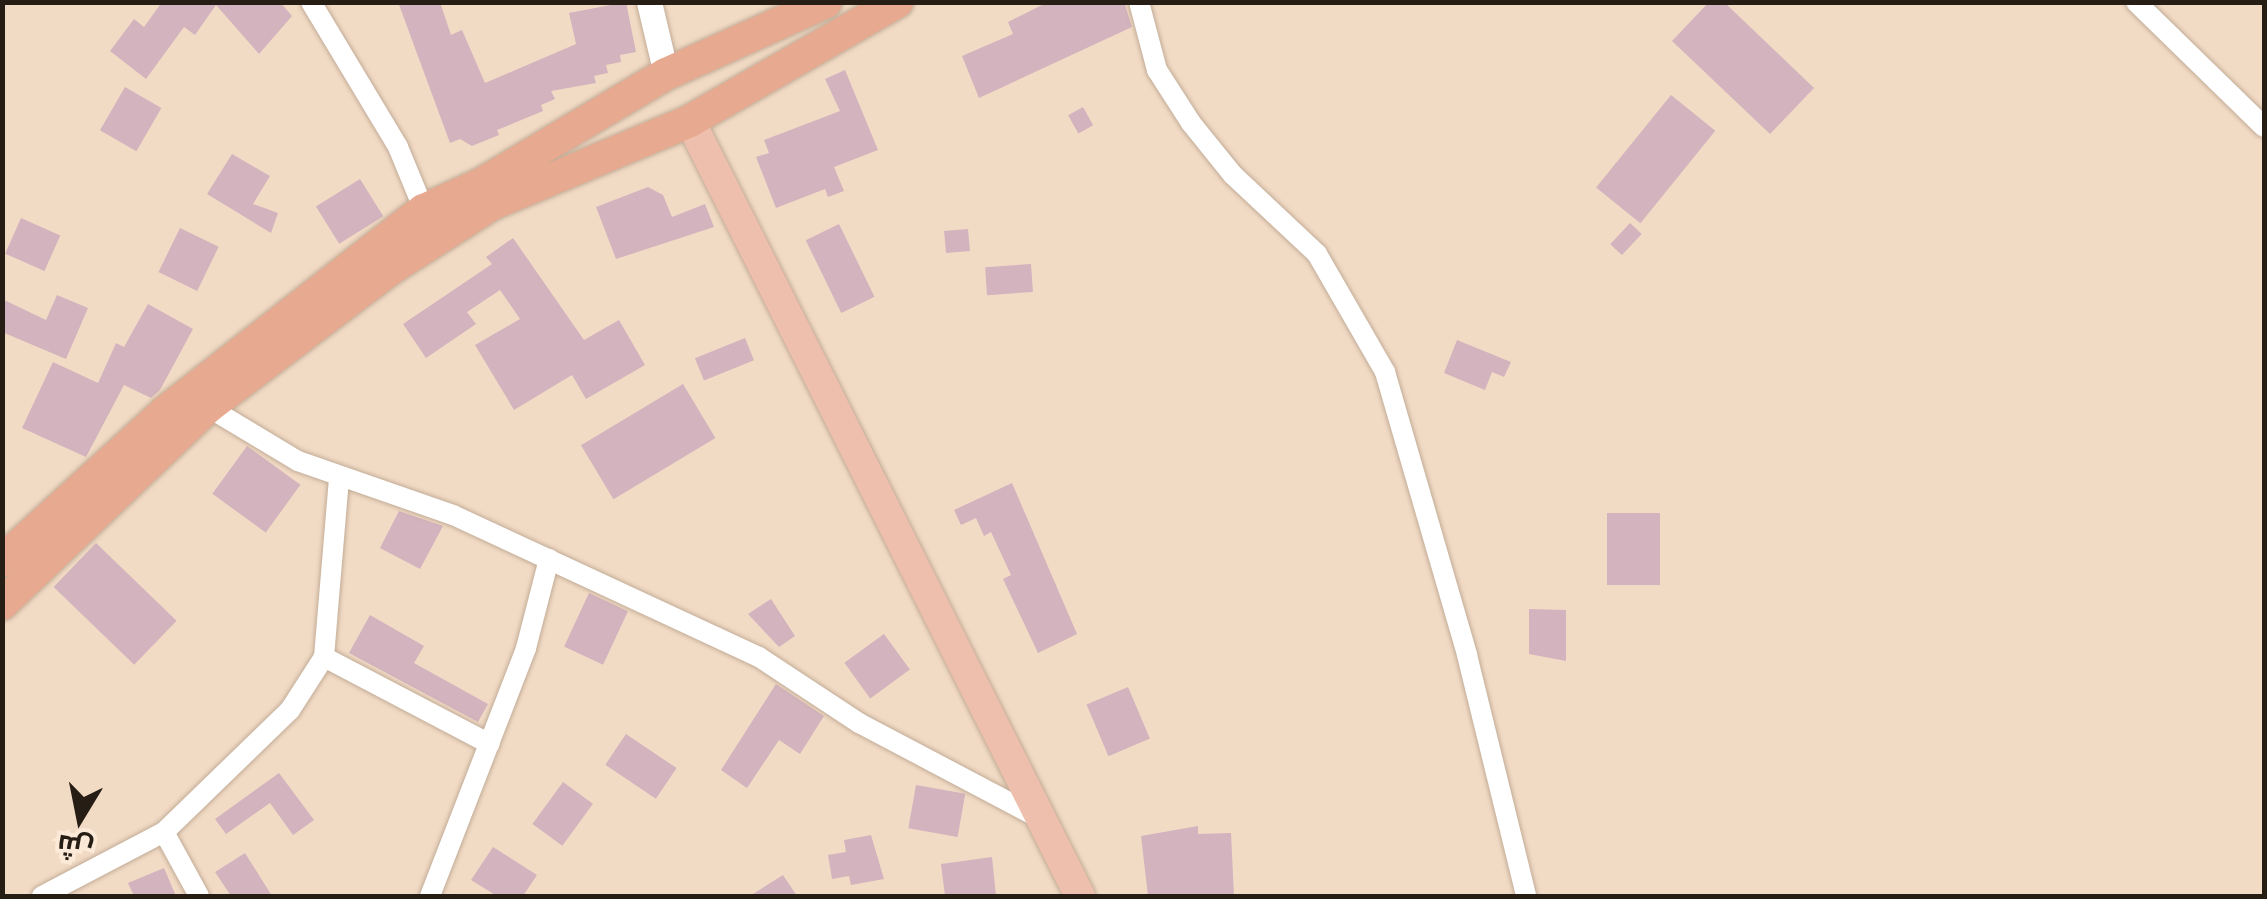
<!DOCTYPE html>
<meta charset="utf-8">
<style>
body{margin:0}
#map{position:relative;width:2267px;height:899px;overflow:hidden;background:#f2dbc5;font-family:"Exo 2",Cairo,sans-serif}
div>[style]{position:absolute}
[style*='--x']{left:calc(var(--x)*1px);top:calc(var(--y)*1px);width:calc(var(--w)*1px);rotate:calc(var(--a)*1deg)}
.building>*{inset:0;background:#d2b3be;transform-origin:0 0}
.roads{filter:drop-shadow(0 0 2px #c2ac97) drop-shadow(0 0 2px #c2ac97)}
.minor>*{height:20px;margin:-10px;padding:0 10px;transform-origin:10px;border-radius:10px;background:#fff}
.tertiary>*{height:25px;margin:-12.5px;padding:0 12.5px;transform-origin:12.5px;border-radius:12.5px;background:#fff}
.primary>*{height:30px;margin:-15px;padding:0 15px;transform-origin:15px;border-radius:15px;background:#edbfac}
.trunk>*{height:32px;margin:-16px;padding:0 16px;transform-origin:16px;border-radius:16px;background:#e7aa90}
span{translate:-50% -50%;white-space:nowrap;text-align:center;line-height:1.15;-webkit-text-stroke:10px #fce9d7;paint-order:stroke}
.frame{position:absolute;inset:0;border:5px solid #261d15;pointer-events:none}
.north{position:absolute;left:30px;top:769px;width:100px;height:100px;-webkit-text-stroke:8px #fce9d7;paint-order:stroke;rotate:190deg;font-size:28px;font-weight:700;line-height:40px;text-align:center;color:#261d15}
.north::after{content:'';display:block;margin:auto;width:35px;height:45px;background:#261d15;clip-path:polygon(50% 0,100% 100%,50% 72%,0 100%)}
</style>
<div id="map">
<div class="building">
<div style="clip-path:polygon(162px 2px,280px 2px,292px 16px,259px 54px,216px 5px,195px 35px,184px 27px,146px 79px,110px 51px,134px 19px,144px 27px)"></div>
<div style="clip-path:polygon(398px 2px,440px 2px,451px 35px,462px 30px,485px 83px,576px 44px,569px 13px,626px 2px,636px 52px,620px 55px,621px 62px,606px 65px,608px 73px,594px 76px,596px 83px,551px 91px,555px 99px,541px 105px,543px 111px,497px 130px,499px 135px,472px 146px,460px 139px,450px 143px)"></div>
<div style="clip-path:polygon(1048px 2px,1124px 2px,1132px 27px,979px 98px,962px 56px,1013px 34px,1008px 22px)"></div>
<div style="clip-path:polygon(1709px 2px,1724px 2px,1814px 88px,1770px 134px,1672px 41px)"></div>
<div style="clip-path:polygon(845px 70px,878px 150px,834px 167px,844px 191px,828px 197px,825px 189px,776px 208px,756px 157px,769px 153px,764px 140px,840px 111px,825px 79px)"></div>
<div style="left:125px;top:87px;width:42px;height:50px;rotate:30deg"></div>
<div style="left:1671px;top:95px;width:57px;height:119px;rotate:39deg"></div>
<div style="left:1083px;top:107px;width:21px;height:17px;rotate:61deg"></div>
<div style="clip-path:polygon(232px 154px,270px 176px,253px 204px,278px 213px,271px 233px,207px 194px)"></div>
<div style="left:360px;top:179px;width:44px;height:52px;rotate:58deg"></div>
<div style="clip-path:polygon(648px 187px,663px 195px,672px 217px,705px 204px,714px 227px,616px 259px,596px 207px)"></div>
<div style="left:21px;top:218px;width:43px;height:39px;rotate:24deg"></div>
<div style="left:1630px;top:223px;width:16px;height:29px;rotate:43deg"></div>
<div style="left:839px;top:224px;width:81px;height:37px;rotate:64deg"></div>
<div style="left:180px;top:228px;width:43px;height:49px;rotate:26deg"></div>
<div style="left:968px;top:229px;width:22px;height:24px;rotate:85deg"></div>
<div style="clip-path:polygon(513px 238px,584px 340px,619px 320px,645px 365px,586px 399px,572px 375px,514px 410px,475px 345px,520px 319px,500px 290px,467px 312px,476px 324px,426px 358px,403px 324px,492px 264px,486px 257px)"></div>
<div style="left:1031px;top:264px;width:28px;height:46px;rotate:86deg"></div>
<div style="clip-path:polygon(57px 295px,88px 308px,66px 359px,2px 332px,2px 299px,46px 320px)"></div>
<div style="clip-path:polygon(148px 304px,193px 329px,160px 390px,151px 398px,124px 385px,86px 457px,22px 428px,53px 362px,98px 383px,116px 343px,124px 347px)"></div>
<div style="left:745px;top:338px;width:24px;height:54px;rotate:68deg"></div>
<div style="clip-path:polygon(1457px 340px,1511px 362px,1504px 377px,1492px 372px,1485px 390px,1444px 373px)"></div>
<div style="left:683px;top:384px;width:63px;height:119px;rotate:59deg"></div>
<div style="left:247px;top:446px;width:66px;height:59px;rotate:36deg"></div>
<div style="clip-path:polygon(1012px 483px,1077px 634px,1038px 653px,1003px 579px,1011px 575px,991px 532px,984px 536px,976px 518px,961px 525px,954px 510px)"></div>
<div style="clip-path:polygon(399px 511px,443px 526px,420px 569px,380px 548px)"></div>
<div style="left:1607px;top:513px;width:53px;height:72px"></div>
<div style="left:96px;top:543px;width:112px;height:61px;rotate:44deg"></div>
<div style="left:589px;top:593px;width:43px;height:59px;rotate:25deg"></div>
<div style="clip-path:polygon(771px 599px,795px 636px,779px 647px,748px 614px)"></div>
<div style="clip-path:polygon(1529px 609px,1566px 610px,1566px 661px,1529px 654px)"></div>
<div style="clip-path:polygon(370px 615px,424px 646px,414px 663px,488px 704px,478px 722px,349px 653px)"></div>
<div style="left:884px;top:634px;width:44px;height:49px;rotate:54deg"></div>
<div style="clip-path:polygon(776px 684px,824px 716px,800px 754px,779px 740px,747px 788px,721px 770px)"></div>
<div style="left:1128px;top:687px;width:56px;height:45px;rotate:67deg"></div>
<div style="left:626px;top:734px;width:61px;height:37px;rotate:34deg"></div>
<div style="clip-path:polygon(279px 773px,314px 820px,293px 835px,270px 803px,226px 834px,215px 819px)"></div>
<div style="left:563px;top:782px;width:37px;height:52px;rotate:36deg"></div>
<div style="left:916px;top:785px;width:50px;height:44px;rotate:10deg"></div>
<div style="clip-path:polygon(1198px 826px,1198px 834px,1231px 833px,1234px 896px,1148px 896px,1141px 836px)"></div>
<div style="clip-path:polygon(871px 835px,884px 879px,851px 885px,849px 876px,832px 879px,828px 855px,846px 852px,844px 840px)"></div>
<div style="clip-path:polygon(493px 847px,537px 875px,523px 896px,497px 896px,471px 880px)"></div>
<div style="clip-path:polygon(245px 853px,272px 896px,231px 896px,215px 872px)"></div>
<div style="clip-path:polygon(992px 857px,996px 896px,945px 896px,941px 864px)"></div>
<div style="clip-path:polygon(164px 868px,176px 896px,134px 896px,128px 883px)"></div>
<div style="clip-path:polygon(783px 875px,797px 896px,750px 896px)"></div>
</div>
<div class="roads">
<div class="minor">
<div style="--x:311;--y:2;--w:169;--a:59"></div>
<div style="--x:398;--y:147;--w:68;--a:67.6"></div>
<div style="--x:1139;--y:2;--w:70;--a:75.2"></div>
<div style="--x:1157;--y:70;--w:63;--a:57.3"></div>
<div style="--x:1191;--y:123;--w:67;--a:51.1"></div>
<div style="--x:1233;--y:175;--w:115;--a:43.2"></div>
<div style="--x:1317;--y:254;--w:136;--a:60"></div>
<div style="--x:1385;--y:372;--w:295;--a:73.8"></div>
<div style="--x:1467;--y:655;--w:248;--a:76.2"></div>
<div style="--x:2136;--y:2;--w:179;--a:44.3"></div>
<div style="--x:208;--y:407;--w:105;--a:31"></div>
<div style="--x:298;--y:461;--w:164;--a:19.2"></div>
<div style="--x:453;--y:515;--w:337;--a:24.9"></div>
<div style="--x:759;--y:657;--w:120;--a:33.4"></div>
<div style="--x:859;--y:723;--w:206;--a:27.8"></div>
<div style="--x:324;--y:657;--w:187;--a:27.7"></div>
<div style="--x:164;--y:832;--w:73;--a:61.3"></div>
<div style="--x:42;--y:896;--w:138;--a:-27.7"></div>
<div style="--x:164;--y:832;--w:175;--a:-44.1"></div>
<div style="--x:290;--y:710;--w:63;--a:-57.3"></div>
<div style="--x:324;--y:657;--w:181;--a:-85.2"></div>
<div style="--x:430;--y:896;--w:266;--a:-68.8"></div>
<div style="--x:526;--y:648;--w:92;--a:-75.5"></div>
</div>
<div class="tertiary">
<div style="--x:649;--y:2;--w:74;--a:76.7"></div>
</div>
<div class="primary">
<div style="--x:690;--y:121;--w:868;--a:63.29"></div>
</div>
<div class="trunk">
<div style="--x:2;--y:561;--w:221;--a:-42.4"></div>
<div style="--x:165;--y:412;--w:328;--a:-38"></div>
<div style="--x:424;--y:210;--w:65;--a:-24.6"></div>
<div style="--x:483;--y:183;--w:213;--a:-30.8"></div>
<div style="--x:666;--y:74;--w:175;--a:-24.2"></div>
<div style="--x:2;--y:604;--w:285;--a:-43.7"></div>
<div style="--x:208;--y:407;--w:231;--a:-37.1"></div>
<div style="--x:392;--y:268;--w:119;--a:-32.6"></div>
<div style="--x:492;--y:204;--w:215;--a:-22.7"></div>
<div style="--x:690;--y:121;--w:239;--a:-29.9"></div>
</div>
</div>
<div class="frame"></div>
<div class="north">ش</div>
</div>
